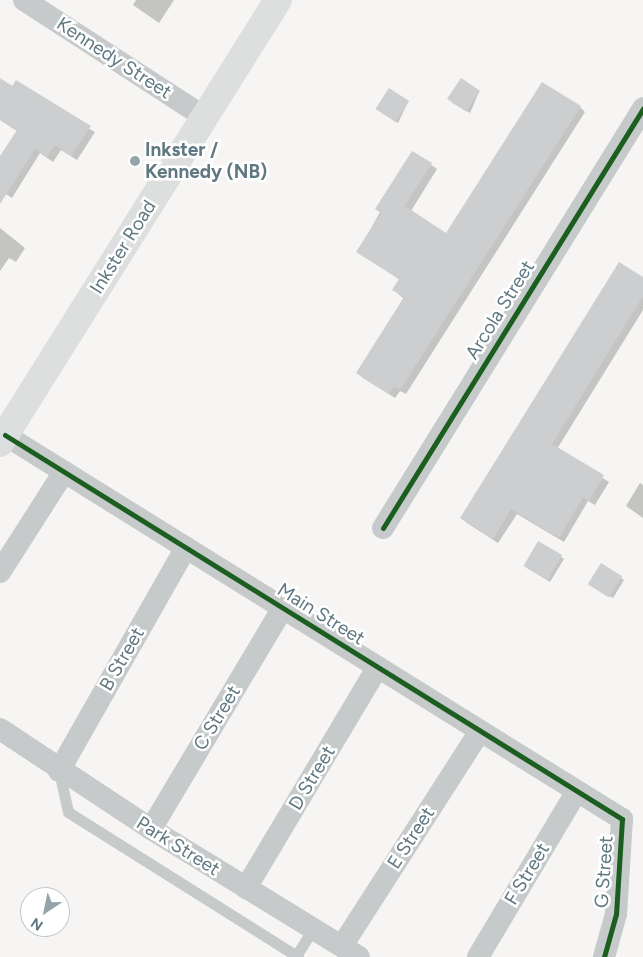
<!DOCTYPE html>
<style>
body{margin:0}
#map{position:relative;width:643px;height:957px;overflow:hidden;background:#f6f5f4;font-family:Figtree,sans-serif}
div>[style]{position:absolute}
[style*='--x']{left:calc(var(--x)*1px);top:calc(var(--y)*1px);width:calc(var(--w)*1px);rotate:calc(var(--a)*1deg)}
.shadow>*{inset:0;background:#0003}
.building>*{inset:0;background:#cdcecf;transform-origin:0 0}
.lane>*{height:11px;margin:-5.5px;padding:0 5.5px;transform-origin:5.5px;border-radius:5.5px;background:#c7caca}
.street>*{height:22px;margin:-11px;padding:0 11px;transform-origin:11px;border-radius:11px;background:#c7caca}
.secondary>*{height:28px;margin:-14px;padding:0 14px;transform-origin:14px;border-radius:14px;background:#dddfdf}
.cycleway>*{height:5px;margin:-2.5px;padding:0 2.5px;transform-origin:2.5px;border-radius:2.5px;background:#1b5e20}
.dots>*{width:14px;height:14px;translate:-50% -50%;box-sizing:border-box;border:2px solid #fff;border-radius:50%}
span{translate:-50% -50%;white-space:nowrap;text-align:center;line-height:1.15;-webkit-text-stroke:5px #fff;paint-order:stroke}
.street-label{font-size:19px;color:#5f7881}
.poi-label{font-size:19px;color:#5f7881;font-weight:700}
.left{translate:0 -50%;text-align:left}
.north{position:absolute;left:20px;top:887px;width:50px;height:50px;box-sizing:border-box;background:#fff;border:1px solid #bfc9cd;border-radius:50%;rotate:214deg;font-size:14px;font-weight:700;line-height:20px;text-align:center;color:#5f7881}
.north::after{content:'';display:block;margin:auto;width:18px;height:22px;background:#94a4a9;clip-path:polygon(50% 0,100% 100%,50% 72%,0 100%)}
</style>
<div id="map">
<div class="shadow">
<div style="clip-path:polygon(136px 0,174px 0,159px 23px,133px 5px)"></div>
<div style="clip-path:polygon(0 79px,95px 132px,77px 160px,61px 150px,53px 162px,40px 153px,12px 198px,0 190px,0 159px,17px 131px,0 120px)"></div>
<div style="clip-path:polygon(479px 92px,470px 113px,451px 102px)"></div>
<div style="clip-path:polygon(408px 102px,398px 123px,380px 111px)"></div>
<div style="clip-path:polygon(580px 107px,585px 112px,406px 394px,400px 391px,395px 398px,363px 378px,357px 373px,404px 299px,394px 290px,400px 280px,358px 252px,413px 152px,437px 169px,411px 211px,447px 235px)"></div>
<div style="clip-path:polygon(0 228px,25px 248px,16px 262px,9px 258px,0 271px)"></div>
<div style="clip-path:polygon(643px 279px,643px 310px,557px 449px,609px 482px,595px 505px,588px 501px,564px 542px,517px 514px,498px 543px,467px 523px,461px 518px)"></div>
<div style="clip-path:polygon(640px 483px,643px 485px,643px 518px,626px 506px)"></div>
<div style="clip-path:polygon(538px 542px,564px 559px,550px 582px,527px 568px)"></div>
<div style="clip-path:polygon(601px 565px,624px 580px,613px 598px,593px 586px)"></div>
</div>
<div class="building">
<div style="clip-path:polygon(0 78px,12px 86px,16px 80px,91px 126px,71px 156px,55px 145px,47px 157px,35px 149px,0 204px,0 156px,17px 130px,0 119px)"></div>
<div style="left:461px;top:78px;width:23px;height:25px;rotate:34deg"></div>
<div style="clip-path:polygon(542px 82px,581px 106px,400px 390px,394px 386px,389px 394px,356px 373px,404px 297px,392px 290px,399px 279px,356px 252px,381px 213px,375px 209px,412px 151px,432px 163px,405px 206px,446px 233px)"></div>
<div style="left:389px;top:88px;width:24px;height:25px;rotate:33deg"></div>
<div style="clip-path:polygon(619px 262px,643px 277px,643px 296px,552px 444px,604px 475px,589px 501px,583px 497px,559px 538px,511px 509px,493px 539px,460px 518px)"></div>
<div style="left:538px;top:541px;width:28px;height:29px;rotate:30deg"></div>
<div style="left:601px;top:563px;width:25px;height:25px;rotate:32deg"></div>
</div>
<div class="lane">
<div style="--x:59;--y:771;--w:42;--a:77.6"></div>
<div style="--x:68;--y:812;--w:272;--a:32.2"></div>
<div style="--x:296;--y:956;--w:32;--a:-58"></div>
</div>
<div class="street">
<div style="--x:24;--y:0;--w:215;--a:33"></div>
<div style="--x:5;--y:435;--w:727;--a:31.9"></div>
<div style="--x:622;--y:819;--w:95;--a:93.6"></div>
<div style="--x:616;--y:914;--w:45;--a:105.6"></div>
<div style="--x:383;--y:528;--w:494;--a:-58.2"></div>
<div style="--x:0;--y:572;--w:119;--a:-57.4"></div>
<div style="--x:0;--y:729;--w:181;--a:33.5"></div>
<div style="--x:151;--y:829;--w:244;--a:31.6"></div>
<div style="--x:59;--y:771;--w:257;--a:-60.4"></div>
<div style="--x:151;--y:829;--w:257;--a:-59.2"></div>
<div style="--x:246;--y:888;--w:257;--a:-59.2"></div>
<div style="--x:342;--y:946;--w:255;--a:-57.3"></div>
<div style="--x:478;--y:957;--w:193;--a:-59.2"></div>
</div>
<div class="secondary">
<div style="--x:0;--y:443;--w:523;--a:-57.89"></div>
</div>
<div class="cycleway">
<div style="--x:5;--y:435;--w:727;--a:31.9"></div>
<div style="--x:622;--y:819;--w:95;--a:93.6"></div>
<div style="--x:616;--y:914;--w:45;--a:105.6"></div>
<div style="--x:383;--y:528;--w:494;--a:-58.2"></div>
</div>
<div class="dots">
<div style="left:135px;top:161px;background:#94a4a9"></div>
</div>
<div class="street-label">
<span style="left:114px;top:58px;rotate:33deg">Kennedy Street</span>
<span style="left:123px;top:247px;rotate:-58deg">Inkster Road</span>
<span style="left:500px;top:310px;rotate:-58deg">Arcola Street</span>
<span style="left:321px;top:614px;rotate:32deg">Main Street</span>
<span style="left:122px;top:659px;rotate:-60deg">B Street</span>
<span style="left:217px;top:718px;rotate:-59deg">C Street</span>
<span style="left:312px;top:778px;rotate:-59deg">D Street</span>
<span style="left:411px;top:838px;rotate:-57deg">E Street</span>
<span style="left:178px;top:846px;rotate:32deg">Park Street</span>
<span style="left:604px;top:872px;rotate:-86deg">G Street</span>
<span style="left:527px;top:874px;rotate:-59deg">F Street</span>
</div>
<div class="poi-label">
<span class="left" style="left:145px;top:161px">Inkster /<br>Kennedy (NB)</span>
</div>
<div class="north">N</div>
</div>
